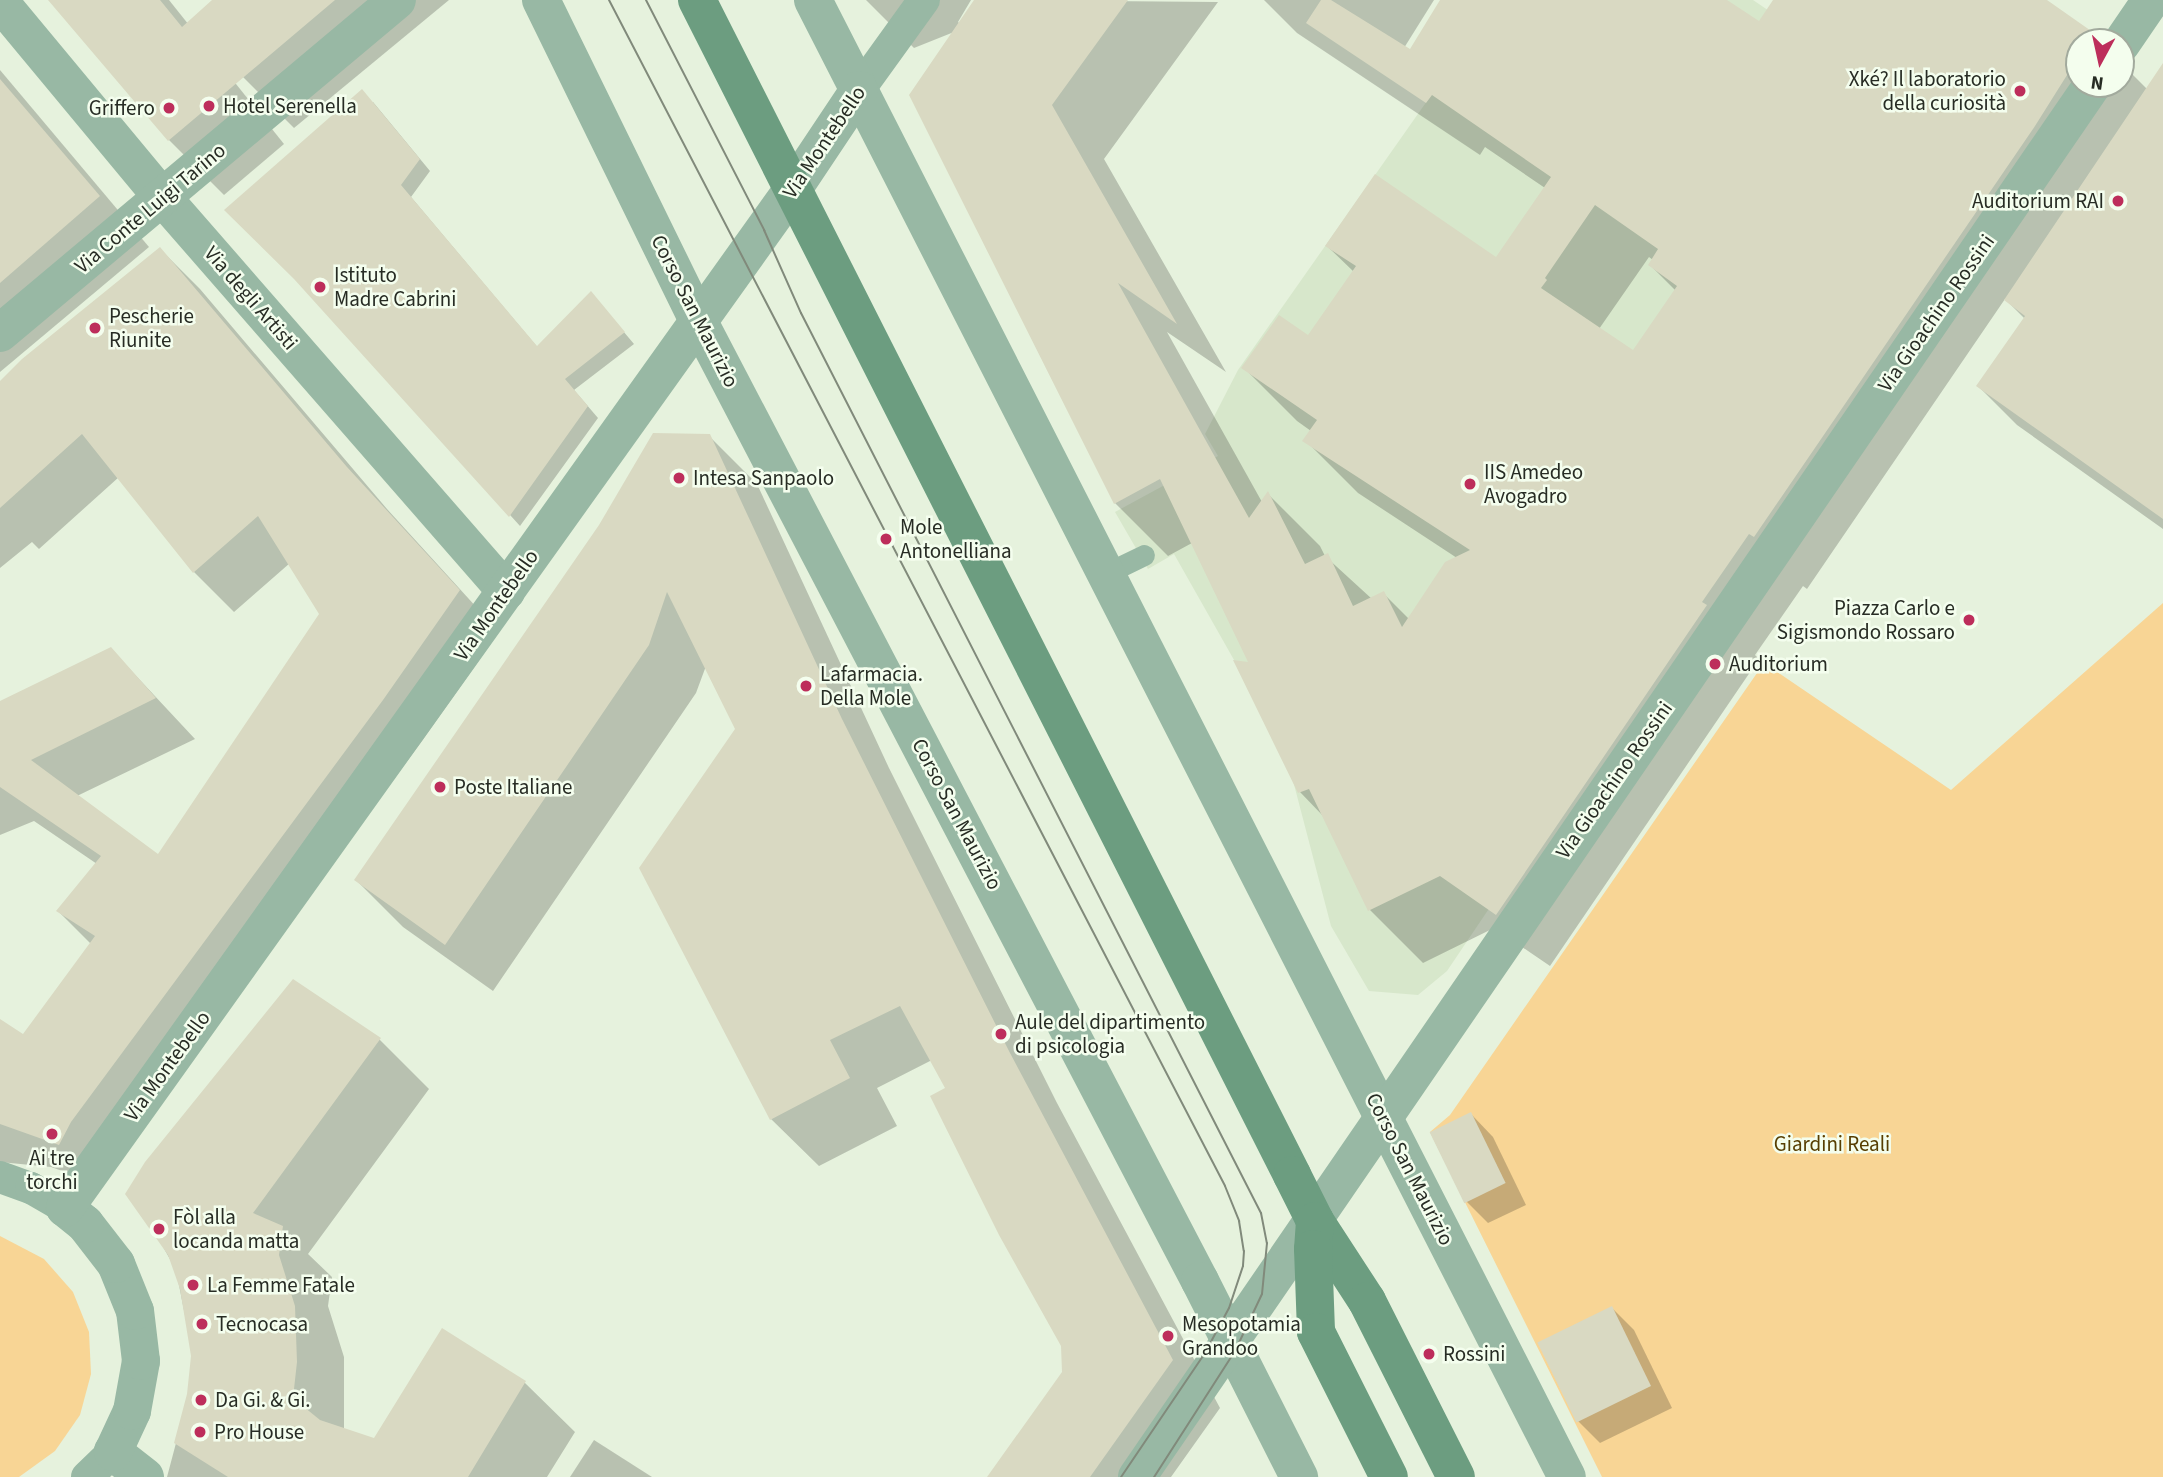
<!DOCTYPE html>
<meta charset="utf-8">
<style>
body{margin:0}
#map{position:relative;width:2163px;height:1477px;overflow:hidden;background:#e6f2dd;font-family:"Source Sans 3",sans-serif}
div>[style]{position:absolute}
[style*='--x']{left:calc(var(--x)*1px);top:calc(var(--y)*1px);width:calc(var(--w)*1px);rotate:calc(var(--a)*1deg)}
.built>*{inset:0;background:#d7e7cb}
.green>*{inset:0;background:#f8d595}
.shadow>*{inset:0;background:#0003}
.building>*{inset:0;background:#d9d9c2;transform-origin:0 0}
.service>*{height:21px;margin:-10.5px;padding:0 10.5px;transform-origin:10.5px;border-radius:10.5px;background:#98b8a4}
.pedestrian>*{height:32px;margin:-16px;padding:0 16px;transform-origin:16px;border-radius:16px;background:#98b8a4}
.minor>*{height:38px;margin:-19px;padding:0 19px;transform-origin:19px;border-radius:19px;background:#98b8a4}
.tertiary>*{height:38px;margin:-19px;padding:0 19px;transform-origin:19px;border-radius:19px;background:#98b8a4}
.secondary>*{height:38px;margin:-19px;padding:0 19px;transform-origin:19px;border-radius:19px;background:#6c9d80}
.tram>*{height:2px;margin:-1px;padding:0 1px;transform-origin:1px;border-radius:1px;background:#818a7b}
.dots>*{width:19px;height:19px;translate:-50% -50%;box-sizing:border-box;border:4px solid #f4feee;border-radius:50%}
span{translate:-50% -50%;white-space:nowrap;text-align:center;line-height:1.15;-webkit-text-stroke:5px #f4feee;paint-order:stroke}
.poi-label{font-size:21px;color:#272c24}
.right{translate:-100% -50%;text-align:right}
.left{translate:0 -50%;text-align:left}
.street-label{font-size:21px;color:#272c24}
.park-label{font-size:21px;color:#573e01}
.north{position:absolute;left:2065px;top:28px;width:70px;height:70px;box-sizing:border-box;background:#f4feee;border:2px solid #a2aa9d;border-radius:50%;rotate:188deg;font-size:19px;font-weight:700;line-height:28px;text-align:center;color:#272c24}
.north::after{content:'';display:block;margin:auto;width:24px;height:32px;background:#bd2e5b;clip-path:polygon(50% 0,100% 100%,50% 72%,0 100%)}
</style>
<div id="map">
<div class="built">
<div style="clip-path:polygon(1498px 0,1753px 0,1929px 119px,1656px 661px,1447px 971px,1418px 995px,1369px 991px,1331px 926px,1285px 750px,1174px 554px,1148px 569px,1115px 512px,1218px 456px,1205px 434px,1238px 370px)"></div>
</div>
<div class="green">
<div style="clip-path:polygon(2163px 603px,2163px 1477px,1602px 1477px,1430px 1132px,1450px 1115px,1764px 663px,1951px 790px)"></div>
<div style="clip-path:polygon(0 1236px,44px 1259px,73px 1292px,89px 1332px,91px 1374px,80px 1415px,55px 1451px,19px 1477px,0 1477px)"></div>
</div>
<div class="shadow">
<div style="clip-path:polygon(50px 0,169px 0,284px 144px,224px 195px,169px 140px)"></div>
<div style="clip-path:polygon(215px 0,449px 0,294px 128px,243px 77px)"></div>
<div style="clip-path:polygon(evenodd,866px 0,971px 0,958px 22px,960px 24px,977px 0,1218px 2px,1104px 159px,1226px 372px,1167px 332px,1262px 502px,1268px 494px,1320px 546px,1325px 556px,1372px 599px,1384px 594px,1409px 619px,1457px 558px,1358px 493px,1305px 440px,1311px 431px,1297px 421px,1244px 368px,1309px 338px,1354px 272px,1327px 246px,1496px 260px,1545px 188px,1485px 147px,1480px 155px,1297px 33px,1264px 0,1434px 0,1404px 48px,1410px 51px,1442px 0,1724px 0,1759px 24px,1775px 0,2044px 0,2100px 42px,2079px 42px,2079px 84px,2121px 84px,2121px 63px,2148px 90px,2163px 67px,2163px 529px,2017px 425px,1978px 386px,2025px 319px,2005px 299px,1807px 589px,1803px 586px,1755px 655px,1759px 659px,1550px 966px,1494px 928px,1423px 963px,1370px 910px,1325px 818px,1300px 792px,1251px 664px,1192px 543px,1168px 556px,1115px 503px,954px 32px,914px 48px,866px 0,1649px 257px,1653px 260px,1650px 265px,1676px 291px,1633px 352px,1599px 329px,1649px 257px)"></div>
<div style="clip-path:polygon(0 70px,149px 247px,0 372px)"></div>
<div style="clip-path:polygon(373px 102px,430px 171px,411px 197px,538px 348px,591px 293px,634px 344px,574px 390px,598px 418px,520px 526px,298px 281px)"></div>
<div style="clip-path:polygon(160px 249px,200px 289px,387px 509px,499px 632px,422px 741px,111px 1162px,99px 1184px,51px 1167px,0 1162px,0 1021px,23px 1037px,91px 944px,58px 911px,97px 864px,34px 821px,0 835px,0 703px,111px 649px,195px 739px,77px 796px,158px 857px,321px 614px,290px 563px,234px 612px,194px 572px,119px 477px,39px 549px,32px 542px,0 568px,0 384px)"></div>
<div style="clip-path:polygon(709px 436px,757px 484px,889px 768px,1057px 1103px,1220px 1408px,1171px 1477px,989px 1477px,1064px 1372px,1063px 1346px,947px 1089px,932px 1060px,877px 1088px,897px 1126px,819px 1166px,771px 1119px,737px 729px,706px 666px,696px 693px,493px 991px,403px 927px,356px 880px)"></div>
<div style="clip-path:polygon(379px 1039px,429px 1089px,308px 1254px,332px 1277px,328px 1306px,344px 1357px,344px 1430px,374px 1440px,443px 1330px,525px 1383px,575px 1432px,547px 1477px,167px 1477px,189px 1394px,193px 1356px,176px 1270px,148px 1220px)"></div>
<div style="clip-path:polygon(1471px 1114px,1493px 1137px,1526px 1205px,1488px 1223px,1466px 1201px,1432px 1133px)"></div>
<div style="clip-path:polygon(1612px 1308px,1634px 1330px,1672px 1408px,1600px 1443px,1578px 1421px)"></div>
<div style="clip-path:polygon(594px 1440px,652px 1477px,570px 1477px)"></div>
</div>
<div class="building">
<div style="clip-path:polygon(48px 0,160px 0,182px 27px,212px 0,335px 0,168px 141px)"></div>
<div style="clip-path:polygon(evenodd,974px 0,1128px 0,1052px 105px,1177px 324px,1118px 283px,1249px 518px,1268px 491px,1305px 564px,1328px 553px,1353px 606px,1384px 591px,1402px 627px,1445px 562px,1470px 550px,1302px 441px,1317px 420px,1241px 368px,1279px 315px,1308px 335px,1356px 266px,1325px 246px,1375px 174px,1496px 257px,1551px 177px,1432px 95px,1426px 103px,1306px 23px,1321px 0,1331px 0,1410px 49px,1440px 0,1727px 0,1759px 21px,1773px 0,2047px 0,2094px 33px,2088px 42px,2079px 42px,2079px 56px,2035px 126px,1754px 537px,1749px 534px,1702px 602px,1707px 605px,1496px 915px,1440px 876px,1368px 911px,1309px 789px,1298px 793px,1233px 660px,1248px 662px,1160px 479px,1114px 504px,909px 95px,974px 0,1595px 205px,1658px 249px,1648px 265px,1677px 286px,1633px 350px,1541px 288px,1547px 280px,1545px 278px,1595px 205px)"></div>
<div style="clip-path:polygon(2163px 63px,2163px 519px,1976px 386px,2025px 316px,2004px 300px)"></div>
<div style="clip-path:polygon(0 79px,100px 196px,0 283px)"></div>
<div style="clip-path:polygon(362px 89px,420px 159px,401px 185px,537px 346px,591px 291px,625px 332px,565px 379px,588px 406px,509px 517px,294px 279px,224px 210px)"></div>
<div style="clip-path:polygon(160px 247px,347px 467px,460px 590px,383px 700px,71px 1122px,59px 1145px,0 1124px,0 1019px,23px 1034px,95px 936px,56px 911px,101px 856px,0 787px,0 701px,111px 647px,156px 698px,31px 760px,158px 854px,319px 614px,258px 516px,193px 573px,82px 434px,0 508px,0 381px,22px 359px)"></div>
<div style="clip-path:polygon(653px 433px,710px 434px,842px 719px,1010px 1053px,1173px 1360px,1090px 1477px,987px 1477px,1062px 1372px,1061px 1346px,999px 1235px,930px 1096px,945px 1088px,900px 1006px,830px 1040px,850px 1078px,770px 1120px,639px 868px,735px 729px,667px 592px,649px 645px,445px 945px,354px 880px,599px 525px)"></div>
<div style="clip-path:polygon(293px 979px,381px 1038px,253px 1213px,283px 1226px,279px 1255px,295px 1306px,297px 1362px,293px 1398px,320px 1420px,374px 1438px,442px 1328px,526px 1381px,468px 1477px,228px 1477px,174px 1443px,187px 1394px,191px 1356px,180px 1289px,168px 1255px,125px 1194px,145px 1162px)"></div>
<div style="left:1471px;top:1112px;width:79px;height:46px;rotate:64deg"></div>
<div style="left:1612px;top:1306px;width:89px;height:83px;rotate:64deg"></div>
</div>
<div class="service">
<div style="--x:1107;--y:573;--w:41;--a:-25.9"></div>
</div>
<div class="pedestrian">
<div style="--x:859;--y:90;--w:111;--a:-54.2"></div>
<div style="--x:0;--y:1177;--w:33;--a:20"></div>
<div style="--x:31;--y:1188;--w:39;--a:30"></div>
<div style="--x:87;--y:1477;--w:36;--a:-44"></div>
</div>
<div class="minor">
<div style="--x:541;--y:0;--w:359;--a:63.9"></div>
<div style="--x:699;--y:322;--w:1082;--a:62.42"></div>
<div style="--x:1200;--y:1281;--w:220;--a:63.2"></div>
<div style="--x:813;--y:0;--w:1658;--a:62.96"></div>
<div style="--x:0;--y:2;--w:255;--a:50.3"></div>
<div style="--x:163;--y:198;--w:522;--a:48.89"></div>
<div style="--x:0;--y:333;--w:518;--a:-39.99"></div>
<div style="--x:145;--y:1477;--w:41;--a:-142"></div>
<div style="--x:113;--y:1452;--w:45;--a:-65.1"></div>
<div style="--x:132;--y:1411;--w:51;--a:-79.8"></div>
<div style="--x:141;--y:1361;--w:50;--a:-96.8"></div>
<div style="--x:135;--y:1311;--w:51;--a:-112"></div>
<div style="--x:116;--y:1264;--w:51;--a:-127.8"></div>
<div style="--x:85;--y:1224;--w:26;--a:-141"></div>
<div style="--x:65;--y:1208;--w:1252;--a:-54.46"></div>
<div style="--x:793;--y:189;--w:119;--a:-56.3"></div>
</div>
<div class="tertiary">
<div style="--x:2121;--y:44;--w:53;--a:-55.7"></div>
<div style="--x:1137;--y:1477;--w:1689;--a:-55.54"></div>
</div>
<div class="secondary">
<div style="--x:697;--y:0;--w:1317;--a:63.14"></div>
<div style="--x:1292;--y:1175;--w:51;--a:63.4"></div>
<div style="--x:1315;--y:1221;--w:95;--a:57"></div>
<div style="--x:1367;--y:1301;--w:197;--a:63.2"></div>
<div style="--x:1315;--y:1221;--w:28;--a:94"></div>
<div style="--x:1313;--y:1249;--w:83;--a:87.9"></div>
<div style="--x:1316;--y:1332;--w:162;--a:63.3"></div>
</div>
<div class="tram">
<div style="--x:609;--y:0;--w:1336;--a:62.55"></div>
<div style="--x:1225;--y:1186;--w:38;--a:68"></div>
<div style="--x:1239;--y:1221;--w:30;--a:81"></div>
<div style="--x:1244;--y:1251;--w:15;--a:94"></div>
<div style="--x:1243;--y:1266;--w:44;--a:108.4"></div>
<div style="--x:1229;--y:1308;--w:51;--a:118.1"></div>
<div style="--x:1205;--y:1353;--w:150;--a:124.1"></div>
<div style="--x:646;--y:0;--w:259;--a:62.8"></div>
<div style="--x:764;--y:230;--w:91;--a:66"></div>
<div style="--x:801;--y:313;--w:1011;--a:62.93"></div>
<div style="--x:1261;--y:1213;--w:31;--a:79"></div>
<div style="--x:1267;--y:1243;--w:51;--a:95.6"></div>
<div style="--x:1262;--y:1294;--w:63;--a:115.3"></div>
<div style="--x:1235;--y:1351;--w:150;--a:122.7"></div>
</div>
<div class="dots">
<div style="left:2020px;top:91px;background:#bd2e5b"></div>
<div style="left:209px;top:106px;background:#bd2e5b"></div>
<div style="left:169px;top:108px;background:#bd2e5b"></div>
<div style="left:2118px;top:201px;background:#bd2e5b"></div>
<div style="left:320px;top:287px;background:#bd2e5b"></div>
<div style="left:95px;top:328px;background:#bd2e5b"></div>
<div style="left:679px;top:478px;background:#bd2e5b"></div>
<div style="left:1470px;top:484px;background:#bd2e5b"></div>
<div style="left:886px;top:539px;background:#bd2e5b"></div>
<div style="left:1969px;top:620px;background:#bd2e5b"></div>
<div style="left:1715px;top:664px;background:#bd2e5b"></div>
<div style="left:806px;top:686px;background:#bd2e5b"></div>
<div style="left:440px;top:787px;background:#bd2e5b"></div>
<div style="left:1001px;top:1034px;background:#bd2e5b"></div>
<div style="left:52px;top:1134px;background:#bd2e5b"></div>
<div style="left:159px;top:1229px;background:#bd2e5b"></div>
<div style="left:193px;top:1285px;background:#bd2e5b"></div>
<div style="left:202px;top:1324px;background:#bd2e5b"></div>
<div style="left:1168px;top:1336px;background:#bd2e5b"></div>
<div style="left:1429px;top:1354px;background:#bd2e5b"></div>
<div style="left:201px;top:1400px;background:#bd2e5b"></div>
<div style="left:200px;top:1432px;background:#bd2e5b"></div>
</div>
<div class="poi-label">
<span class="right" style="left:2006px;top:91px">Xké? Il laboratorio<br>della curiosità</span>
<span class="left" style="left:223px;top:106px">Hotel Serenella</span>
<span class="right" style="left:155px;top:108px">Griffero</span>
<span class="right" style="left:2104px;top:201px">Auditorium RAI</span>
<span class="left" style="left:334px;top:287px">Istituto<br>Madre Cabrini</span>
<span class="left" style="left:109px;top:328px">Pescherie<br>Riunite</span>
<span class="left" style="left:1484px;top:484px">IIS Amedeo<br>Avogadro</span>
<span class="left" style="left:693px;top:478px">Intesa Sanpaolo</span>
<span class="left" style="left:900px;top:539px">Mole<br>Antonelliana</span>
<span class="right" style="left:1955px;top:620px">Piazza Carlo e<br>Sigismondo Rossaro</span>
<span class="left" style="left:1729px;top:664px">Auditorium</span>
<span class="left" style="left:820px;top:686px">Lafarmacia.<br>Della Mole</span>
<span class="left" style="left:454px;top:787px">Poste Italiane</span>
<span class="left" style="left:1015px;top:1034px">Aule del dipartimento<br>di psicologia</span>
<span style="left:52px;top:1170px">Ai tre<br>torchi</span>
<span class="left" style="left:173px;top:1229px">Fòl alla<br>locanda matta</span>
<span class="left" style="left:207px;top:1285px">La Femme Fatale</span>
<span class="left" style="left:216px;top:1324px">Tecnocasa</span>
<span class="left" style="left:1182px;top:1336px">Mesopotamia<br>Grandoo</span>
<span class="left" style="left:1443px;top:1354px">Rossini</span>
<span class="left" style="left:215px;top:1400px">Da Gi. &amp; Gi.</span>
<span class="left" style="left:214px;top:1432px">Pro House</span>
</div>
<div class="street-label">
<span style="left:824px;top:142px;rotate:-56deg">Via Montebello</span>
<span style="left:150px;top:208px;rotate:-40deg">Via Conte Luigi Tarino</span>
<span style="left:251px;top:298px;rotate:49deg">Via degli Artisti</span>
<span style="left:695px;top:311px;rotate:63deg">Corso San Maurizio</span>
<span style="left:1936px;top:313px;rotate:-55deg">Via Gioachino Rossini</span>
<span style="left:496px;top:605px;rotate:-55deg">Via Montebello</span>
<span style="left:1614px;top:780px;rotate:-55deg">Via Gioachino Rossini</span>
<span style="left:957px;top:814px;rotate:62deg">Corso San Maurizio</span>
<span style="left:167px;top:1066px;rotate:-54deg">Via Montebello</span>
<span style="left:1410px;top:1169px;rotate:63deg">Corso San Maurizio</span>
</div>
<div class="park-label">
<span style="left:1832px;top:1144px">Giardini Reali</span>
</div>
<div class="north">N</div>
</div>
